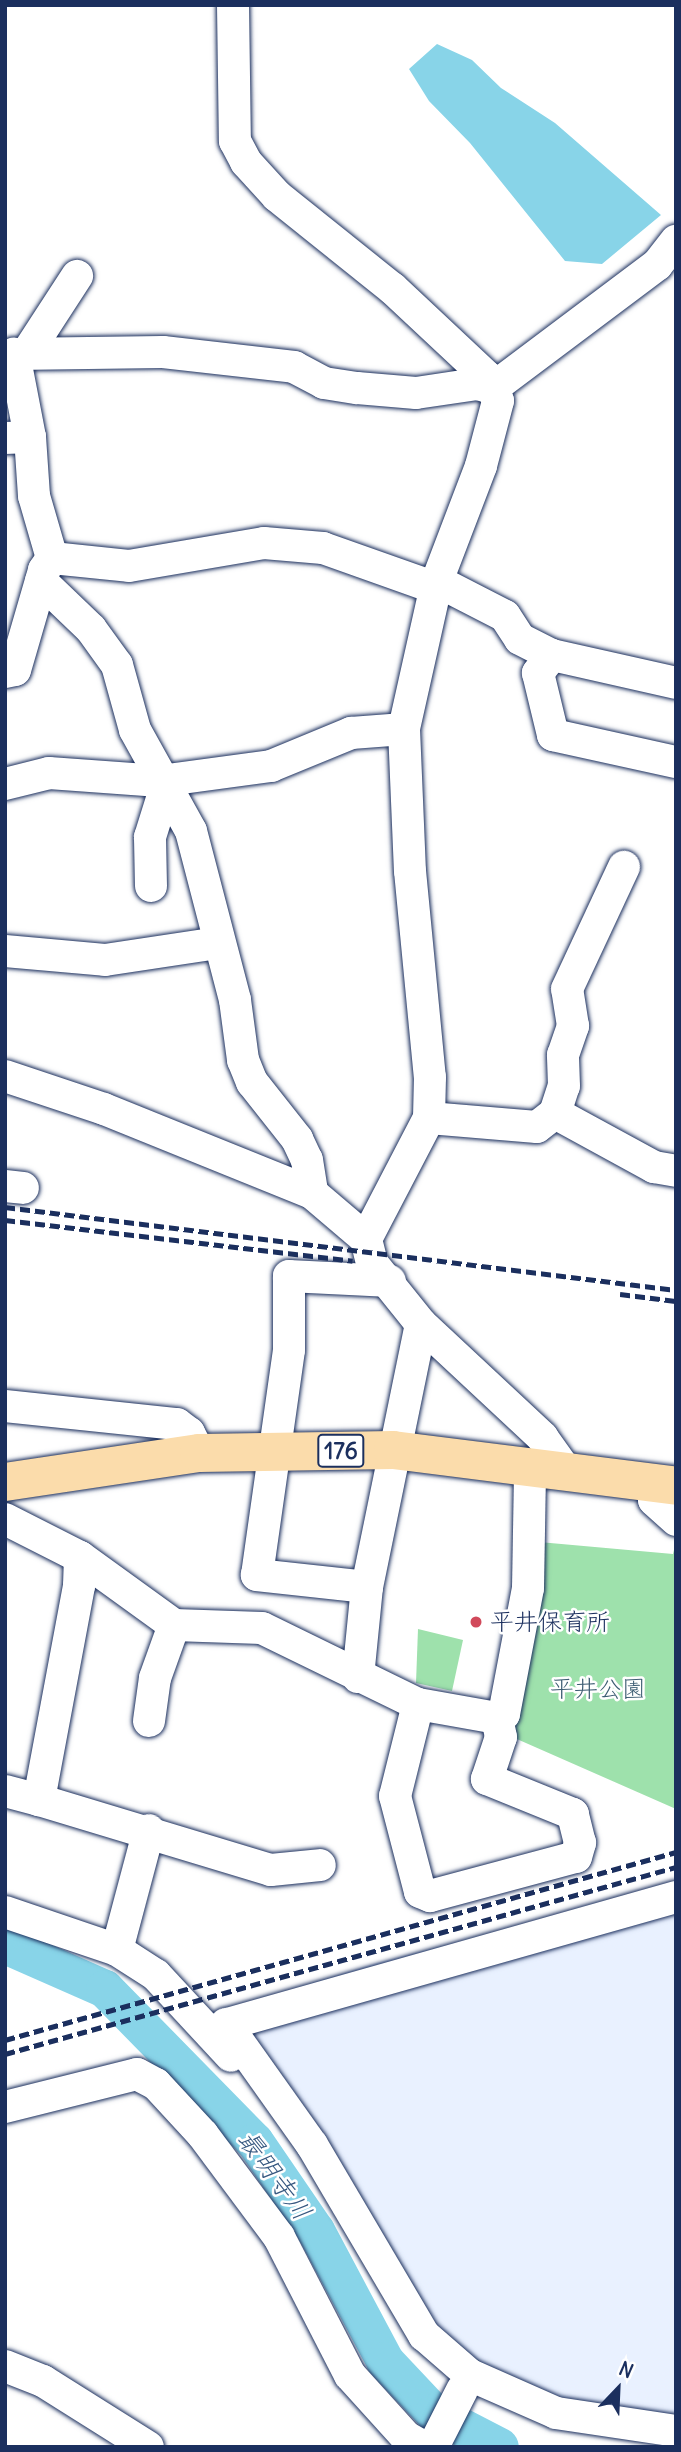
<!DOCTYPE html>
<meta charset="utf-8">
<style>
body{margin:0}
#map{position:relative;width:681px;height:2452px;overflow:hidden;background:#fff;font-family:Delius,"Klee One",sans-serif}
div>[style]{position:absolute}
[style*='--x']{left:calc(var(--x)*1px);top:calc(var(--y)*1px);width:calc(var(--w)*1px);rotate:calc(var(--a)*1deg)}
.built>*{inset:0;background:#e9f1ff}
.green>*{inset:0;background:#9ee1ac}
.water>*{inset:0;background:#88d4e8}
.river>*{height:38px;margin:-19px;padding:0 19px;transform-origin:19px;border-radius:19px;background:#88d4e8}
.roads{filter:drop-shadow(0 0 2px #1b2f5e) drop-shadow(0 0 2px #1b2f5e)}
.minor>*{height:32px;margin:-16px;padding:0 16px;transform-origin:16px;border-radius:16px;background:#fff}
.highway>*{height:38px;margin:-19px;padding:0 19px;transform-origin:19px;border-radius:19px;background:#fbdcab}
.rail>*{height:5px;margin-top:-2.5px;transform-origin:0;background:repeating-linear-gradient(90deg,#1b2f5e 0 10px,transparent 0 15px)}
.dots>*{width:19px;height:19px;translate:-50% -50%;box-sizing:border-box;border:4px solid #fff;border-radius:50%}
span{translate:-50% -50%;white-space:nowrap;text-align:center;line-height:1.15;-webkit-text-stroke:5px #fff;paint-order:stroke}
.shield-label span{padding:2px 5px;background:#fff;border:2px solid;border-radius:5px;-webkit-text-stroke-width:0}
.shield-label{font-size:23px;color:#1b2f5e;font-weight:700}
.poi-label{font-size:24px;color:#1b2f5e}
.left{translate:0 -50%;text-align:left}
.park-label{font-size:24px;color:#3c5c72}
.water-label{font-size:26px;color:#365880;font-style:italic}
.frame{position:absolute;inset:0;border:7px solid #1b2f5e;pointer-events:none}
.north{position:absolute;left:583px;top:2354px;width:70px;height:70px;-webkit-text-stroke:5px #fff;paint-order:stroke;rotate:23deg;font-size:19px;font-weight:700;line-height:28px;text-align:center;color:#1b2f5e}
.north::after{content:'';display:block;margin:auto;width:24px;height:32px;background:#1b2f5e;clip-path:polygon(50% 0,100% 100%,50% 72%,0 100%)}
</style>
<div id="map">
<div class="built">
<div style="clip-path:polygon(676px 1886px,676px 2439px,468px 2380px,209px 2015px,376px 1963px)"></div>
</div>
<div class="green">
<div style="clip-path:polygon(676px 1541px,676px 1809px,510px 1736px,539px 1542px,673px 1554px)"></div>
<div style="clip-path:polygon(418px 1629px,463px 1640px,452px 1691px,416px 1683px)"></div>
</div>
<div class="water">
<div style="clip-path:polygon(437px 44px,472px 60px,501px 88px,555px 123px,661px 215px,602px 264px,565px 261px,470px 143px,429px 101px,409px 69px)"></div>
</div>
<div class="river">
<div style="--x:5;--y:1945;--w:109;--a:23.7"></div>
<div style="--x:105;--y:1989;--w:214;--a:45.6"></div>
<div style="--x:255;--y:2142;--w:108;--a:55.6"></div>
<div style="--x:316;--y:2231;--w:147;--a:62"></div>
<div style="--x:385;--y:2361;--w:71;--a:46.7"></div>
<div style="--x:434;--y:2413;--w:74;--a:27.3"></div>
</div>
<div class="roads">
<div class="minor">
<div style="--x:233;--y:5;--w:136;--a:89.2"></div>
<div style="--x:235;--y:141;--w:24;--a:62"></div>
<div style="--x:246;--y:162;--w:46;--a:47.6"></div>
<div style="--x:277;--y:196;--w:147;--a:38.7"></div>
<div style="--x:392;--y:288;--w:130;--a:43.1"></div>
<div style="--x:487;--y:377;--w:26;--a:65"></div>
<div style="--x:498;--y:401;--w:67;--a:104.7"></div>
<div style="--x:481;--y:466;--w:123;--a:110.9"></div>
<div style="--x:437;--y:581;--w:152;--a:102.6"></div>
<div style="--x:404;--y:729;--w:142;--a:87.6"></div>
<div style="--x:410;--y:871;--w:207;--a:84.5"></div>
<div style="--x:430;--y:1077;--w:41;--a:91.4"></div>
<div style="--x:429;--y:1118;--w:136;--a:117.5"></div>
<div style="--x:366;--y:1239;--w:25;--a:76"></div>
<div style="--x:372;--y:1263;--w:78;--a:51.2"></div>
<div style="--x:421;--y:1324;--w:166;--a:43"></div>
<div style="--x:542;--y:1437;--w:43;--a:54.5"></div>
<div style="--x:27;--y:353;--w:92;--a:-57"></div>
<div style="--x:30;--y:437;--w:59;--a:86.1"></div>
<div style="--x:34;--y:496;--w:65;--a:73.8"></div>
<div style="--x:5;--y:438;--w:25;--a:-2"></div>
<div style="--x:30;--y:437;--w:85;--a:-100.9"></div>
<div style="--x:14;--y:354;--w:149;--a:-0.8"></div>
<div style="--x:163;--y:352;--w:132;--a:6.5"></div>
<div style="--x:294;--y:367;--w:34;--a:28"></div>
<div style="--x:324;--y:383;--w:33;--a:9"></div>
<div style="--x:357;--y:388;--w:59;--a:4.8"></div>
<div style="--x:416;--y:393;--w:62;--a:-8.4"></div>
<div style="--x:477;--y:384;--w:16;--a:14"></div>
<div style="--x:493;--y:388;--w:205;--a:-36.9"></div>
<div style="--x:657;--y:265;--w:31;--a:-52"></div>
<div style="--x:41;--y:581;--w:69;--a:43.8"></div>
<div style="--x:91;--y:629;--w:44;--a:54.2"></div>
<div style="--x:117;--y:665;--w:67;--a:74.5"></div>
<div style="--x:135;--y:730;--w:115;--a:61"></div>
<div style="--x:191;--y:831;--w:175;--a:75.4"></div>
<div style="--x:235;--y:1000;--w:61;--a:82.4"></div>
<div style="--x:243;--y:1060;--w:24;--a:68"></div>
<div style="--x:252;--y:1082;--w:73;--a:51.7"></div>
<div style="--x:297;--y:1139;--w:23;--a:65"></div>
<div style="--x:307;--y:1160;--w:33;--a:81"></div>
<div style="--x:437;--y:581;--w:76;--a:27.2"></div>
<div style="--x:505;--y:616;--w:27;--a:57"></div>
<div style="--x:520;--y:639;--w:36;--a:27"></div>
<div style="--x:552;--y:655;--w:127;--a:12.7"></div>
<div style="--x:552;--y:655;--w:23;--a:128"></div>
<div style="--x:538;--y:673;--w:64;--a:76.4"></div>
<div style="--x:553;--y:735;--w:126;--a:12.4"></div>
<div style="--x:5;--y:672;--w:10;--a:-11"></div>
<div style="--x:15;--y:670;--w:104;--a:-73.8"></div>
<div style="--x:44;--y:570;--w:14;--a:-56"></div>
<div style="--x:52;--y:558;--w:77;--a:5.9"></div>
<div style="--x:129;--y:566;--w:137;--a:-9.7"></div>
<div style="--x:264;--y:543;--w:59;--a:4.8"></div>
<div style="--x:323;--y:548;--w:120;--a:19.5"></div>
<div style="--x:5;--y:784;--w:45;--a:-14"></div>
<div style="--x:49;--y:773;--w:111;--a:4.1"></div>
<div style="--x:160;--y:781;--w:112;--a:-7.7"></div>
<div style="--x:271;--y:766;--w:87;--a:-22.4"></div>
<div style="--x:351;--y:733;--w:53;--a:-4.3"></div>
<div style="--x:151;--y:886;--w:49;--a:-91.2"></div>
<div style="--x:150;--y:837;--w:50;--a:-72.6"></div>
<div style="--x:5;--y:951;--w:100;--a:5.1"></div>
<div style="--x:105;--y:960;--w:114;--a:-8.6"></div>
<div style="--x:5;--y:1076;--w:104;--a:18.4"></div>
<div style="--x:104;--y:1109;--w:224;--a:22"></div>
<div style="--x:312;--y:1193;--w:71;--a:40.4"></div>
<div style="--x:555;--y:1113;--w:113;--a:28.6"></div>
<div style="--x:654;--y:1167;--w:22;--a:10"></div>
<div style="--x:429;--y:1118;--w:108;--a:4.8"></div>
<div style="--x:537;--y:1127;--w:23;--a:-38"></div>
<div style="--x:555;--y:1113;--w:28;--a:-72"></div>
<div style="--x:564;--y:1086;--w:31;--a:-92"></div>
<div style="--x:563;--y:1055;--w:31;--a:-71"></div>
<div style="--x:573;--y:1026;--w:37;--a:-99"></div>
<div style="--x:567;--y:989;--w:135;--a:-65"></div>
<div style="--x:5;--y:1186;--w:18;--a:6"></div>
<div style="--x:5;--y:1406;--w:173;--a:6"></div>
<div style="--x:177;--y:1424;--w:15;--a:37"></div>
<div style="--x:189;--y:1433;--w:22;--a:63"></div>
<div style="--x:652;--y:1483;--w:17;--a:83"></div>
<div style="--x:654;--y:1500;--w:30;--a:42"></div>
<div style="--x:5;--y:1519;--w:84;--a:26.9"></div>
<div style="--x:80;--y:1557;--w:29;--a:92"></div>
<div style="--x:79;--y:1586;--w:218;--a:100.6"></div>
<div style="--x:39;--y:1800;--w:35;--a:-165"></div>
<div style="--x:80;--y:1557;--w:116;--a:35.9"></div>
<div style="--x:174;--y:1625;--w:88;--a:2"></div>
<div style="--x:262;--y:1628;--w:174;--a:26"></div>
<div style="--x:418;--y:1704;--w:80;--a:10"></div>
<div style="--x:497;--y:1718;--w:8;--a:-30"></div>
<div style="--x:504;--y:1714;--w:128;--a:-79.2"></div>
<div style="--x:528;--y:1588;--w:120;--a:-89"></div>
<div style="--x:367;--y:1587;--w:111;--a:-173.8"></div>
<div style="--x:257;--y:1575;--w:227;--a:-81.9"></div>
<div style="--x:289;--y:1350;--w:74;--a:-90"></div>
<div style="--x:289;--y:1276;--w:101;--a:2.8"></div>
<div style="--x:358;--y:1677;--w:90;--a:-84.3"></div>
<div style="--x:367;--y:1587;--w:268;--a:-78.4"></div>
<div style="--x:418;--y:1704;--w:95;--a:104"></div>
<div style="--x:395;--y:1796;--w:99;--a:75.4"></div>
<div style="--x:420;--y:1892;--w:11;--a:22"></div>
<div style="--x:430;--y:1896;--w:151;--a:-15"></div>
<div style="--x:576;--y:1857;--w:15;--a:-74"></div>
<div style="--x:580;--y:1843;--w:30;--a:-104"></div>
<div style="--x:573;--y:1814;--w:93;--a:-157.9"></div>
<div style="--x:487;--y:1779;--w:44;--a:-71.6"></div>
<div style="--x:501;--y:1737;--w:19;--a:-102"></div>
<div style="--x:149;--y:1721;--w:43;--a:-82.1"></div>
<div style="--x:155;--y:1678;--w:56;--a:-70.3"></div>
<div style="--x:39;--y:1800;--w:242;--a:16.8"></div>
<div style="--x:271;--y:1870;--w:49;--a:-5.8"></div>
<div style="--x:676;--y:1897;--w:468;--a:164.2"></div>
<div style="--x:226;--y:2024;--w:148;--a:54.6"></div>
<div style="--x:312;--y:2145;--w:221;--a:59.5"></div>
<div style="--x:424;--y:2335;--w:61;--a:41"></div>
<div style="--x:470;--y:2375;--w:94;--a:23.8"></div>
<div style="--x:556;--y:2413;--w:121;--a:8.5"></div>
<div style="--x:5;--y:1912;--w:118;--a:18.7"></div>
<div style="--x:117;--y:1950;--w:46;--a:32.7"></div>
<div style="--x:156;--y:1975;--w:110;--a:47.2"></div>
<div style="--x:117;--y:1950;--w:124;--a:-75.1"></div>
<div style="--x:5;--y:2107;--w:136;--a:-14"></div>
<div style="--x:137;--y:2074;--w:21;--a:28"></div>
<div style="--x:156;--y:2084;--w:69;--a:47.3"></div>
<div style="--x:203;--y:2135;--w:127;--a:53.3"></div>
<div style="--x:279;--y:2237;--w:155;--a:62.8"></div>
<div style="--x:350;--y:2375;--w:84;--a:47.9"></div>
<div style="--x:406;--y:2437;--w:21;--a:29"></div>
<div style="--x:5;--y:2366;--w:41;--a:21.5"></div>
<div style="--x:43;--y:2381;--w:124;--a:32.2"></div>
<div style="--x:433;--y:2447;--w:64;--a:-63"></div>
</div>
<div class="highway">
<div style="--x:5;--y:1482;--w:196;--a:-8.5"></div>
<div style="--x:199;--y:1453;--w:194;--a:-0.9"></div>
<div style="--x:393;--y:1450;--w:285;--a:7.2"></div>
</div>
</div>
<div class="rail">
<div style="--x:5;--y:1207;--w:676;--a:7.05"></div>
<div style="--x:5;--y:1220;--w:350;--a:6.7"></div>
<div style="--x:620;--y:1294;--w:56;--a:7.1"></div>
<div style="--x:5;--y:2040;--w:697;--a:-15.65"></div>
<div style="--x:5;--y:2054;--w:697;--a:-15.57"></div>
</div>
<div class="dots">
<div style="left:476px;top:1622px;background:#d1495b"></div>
</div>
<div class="shield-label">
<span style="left:341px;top:1451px">176</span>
</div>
<div class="poi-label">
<span class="left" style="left:490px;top:1622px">平井保育所</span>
</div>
<div class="park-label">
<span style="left:598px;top:1689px">平井公園</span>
</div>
<div class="water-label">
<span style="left:275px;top:2175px;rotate:54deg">最明寺川</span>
</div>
<div class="frame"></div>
<div class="north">N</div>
</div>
